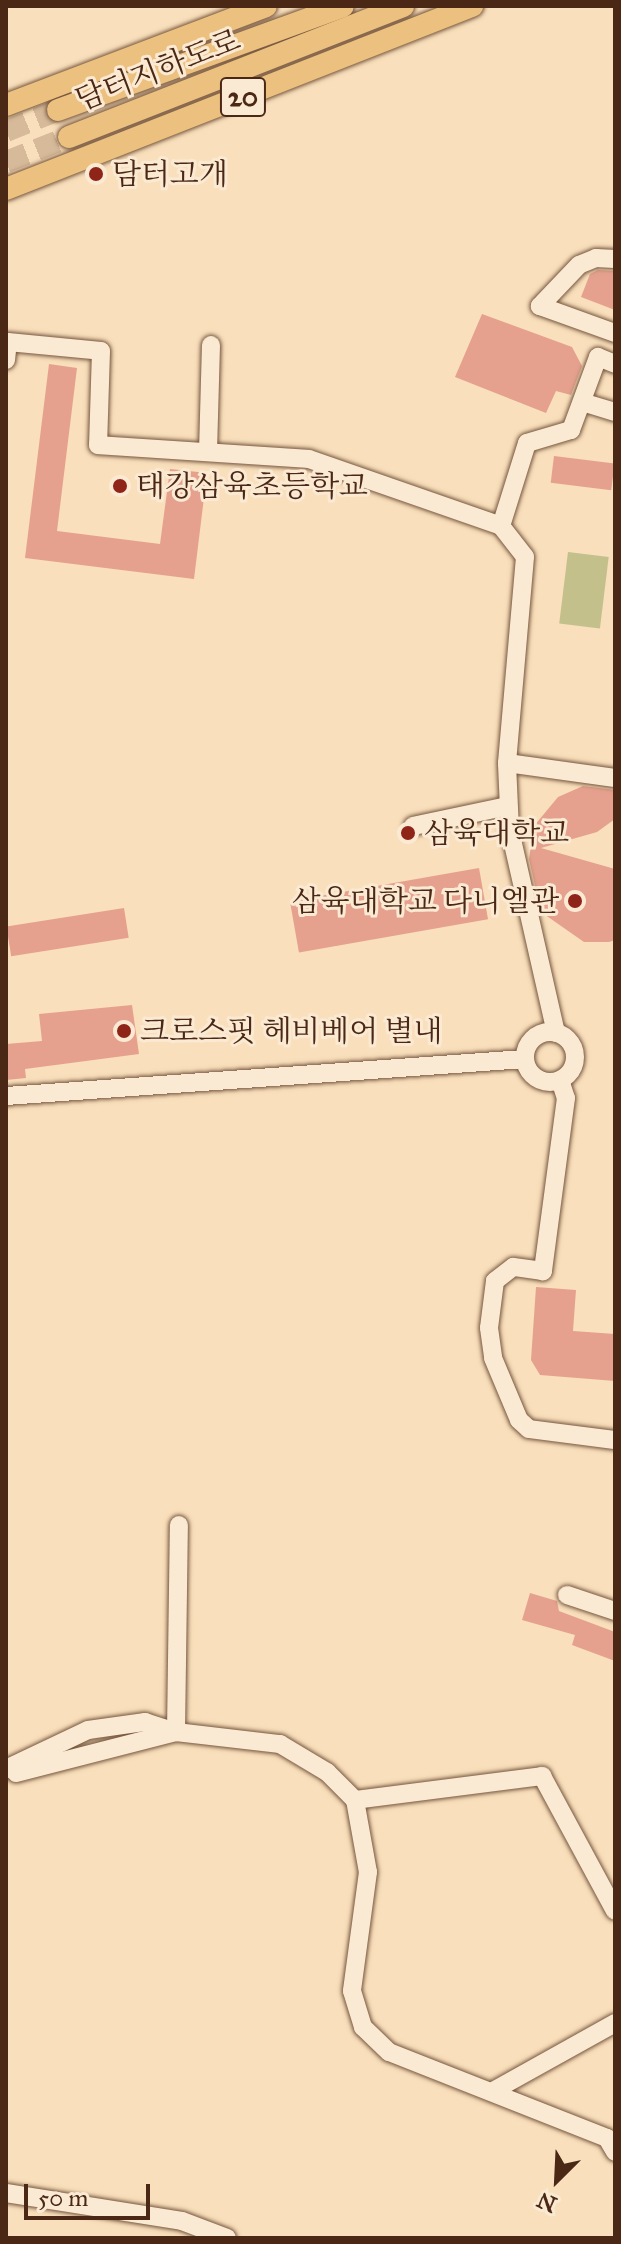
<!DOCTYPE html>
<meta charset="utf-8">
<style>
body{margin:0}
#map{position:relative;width:621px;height:2244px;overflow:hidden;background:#f9dfbb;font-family:"IM FELL Great Primer","Noto Serif KR",serif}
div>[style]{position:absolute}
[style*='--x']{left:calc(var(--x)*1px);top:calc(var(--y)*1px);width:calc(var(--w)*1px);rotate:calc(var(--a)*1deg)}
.green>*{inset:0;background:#c3c08c;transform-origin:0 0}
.building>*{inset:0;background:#e5a18e;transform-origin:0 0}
.major-tunnel>*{height:22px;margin-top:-11px;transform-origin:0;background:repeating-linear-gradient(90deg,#d6ba9a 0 22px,transparent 0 33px)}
.roads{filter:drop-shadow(0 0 2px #76563e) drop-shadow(0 0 2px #76563e)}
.minor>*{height:18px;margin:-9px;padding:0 9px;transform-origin:9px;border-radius:9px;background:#fbead3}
.minor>.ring{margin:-9px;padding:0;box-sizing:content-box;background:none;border:18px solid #fbead3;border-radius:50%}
.major>*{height:22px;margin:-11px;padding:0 11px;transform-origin:11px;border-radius:11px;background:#ecc07e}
.dots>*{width:22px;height:22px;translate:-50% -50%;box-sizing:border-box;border:4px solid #fbead3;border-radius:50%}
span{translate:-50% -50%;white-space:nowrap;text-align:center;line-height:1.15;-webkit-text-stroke:6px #fbead3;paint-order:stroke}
.shield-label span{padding:2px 6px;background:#fbead3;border:2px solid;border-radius:6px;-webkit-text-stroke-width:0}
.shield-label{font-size:28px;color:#4a2815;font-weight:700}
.street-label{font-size:30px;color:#4a2815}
.poi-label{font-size:30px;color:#4a2815}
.left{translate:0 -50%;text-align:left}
.right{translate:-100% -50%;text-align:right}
.frame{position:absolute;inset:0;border:8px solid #4a2815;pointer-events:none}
.north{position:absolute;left:517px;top:2140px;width:80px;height:80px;-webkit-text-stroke:6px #fbead3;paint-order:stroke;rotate:204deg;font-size:22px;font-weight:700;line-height:32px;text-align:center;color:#4a2815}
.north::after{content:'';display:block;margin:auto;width:28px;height:36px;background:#4a2815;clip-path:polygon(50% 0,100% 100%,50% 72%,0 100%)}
.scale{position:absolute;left:24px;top:2184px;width:126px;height:36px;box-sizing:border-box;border:4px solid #4a2815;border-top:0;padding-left:10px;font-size:24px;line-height:28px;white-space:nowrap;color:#4a2815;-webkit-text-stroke:6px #fbead3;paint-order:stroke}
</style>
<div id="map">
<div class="green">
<div style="left:568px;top:552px;width:41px;height:72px;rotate:7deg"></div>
</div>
<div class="building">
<div style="clip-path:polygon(598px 270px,615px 271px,615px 310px,581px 297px,590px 274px)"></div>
<div style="clip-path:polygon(482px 314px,572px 347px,582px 366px,571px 395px,556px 391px,546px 413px,455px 377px)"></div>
<div style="clip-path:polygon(49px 364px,77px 368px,57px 531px,160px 544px,170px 469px,207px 473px,194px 579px,25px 558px)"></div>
<div style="left:554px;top:456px;width:61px;height:27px;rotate:7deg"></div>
<div style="clip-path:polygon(583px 786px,615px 790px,615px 819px,597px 832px,541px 848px,615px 869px,615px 940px,609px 942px,584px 942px,541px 912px,529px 859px,534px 826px,558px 797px)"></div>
<div style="left:479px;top:868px;width:52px;height:192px;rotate:80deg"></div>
<div style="left:124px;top:908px;width:30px;height:119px;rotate:81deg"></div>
<div style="clip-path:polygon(132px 1005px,139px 1054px,25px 1069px,26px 1078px,6px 1080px,6px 1044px,42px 1041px,39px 1014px)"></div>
<div style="clip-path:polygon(536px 1287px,576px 1290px,573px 1331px,615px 1334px,615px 1381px,540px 1375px,531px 1360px)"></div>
<div style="clip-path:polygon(530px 1593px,557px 1601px,559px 1611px,615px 1632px,615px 1661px,572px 1645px,575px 1635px,522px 1620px)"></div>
</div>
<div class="major-tunnel">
<div style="--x:6;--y:131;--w:56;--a:-22"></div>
<div style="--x:6;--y:162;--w:68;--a:-21.6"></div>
</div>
<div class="roads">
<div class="minor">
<div style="--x:615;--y:259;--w:19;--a:-177"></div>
<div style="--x:596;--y:258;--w:18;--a:158"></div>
<div style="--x:579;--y:265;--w:57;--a:133.6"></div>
<div style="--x:540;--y:306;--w:80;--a:19.8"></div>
<div style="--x:6;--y:360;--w:18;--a:-84"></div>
<div style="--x:8;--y:342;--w:93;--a:5.5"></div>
<div style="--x:101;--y:351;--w:94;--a:91.8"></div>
<div style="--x:98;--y:445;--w:211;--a:3.8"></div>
<div style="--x:309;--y:459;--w:203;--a:19.2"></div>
<div style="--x:501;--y:526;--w:39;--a:52"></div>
<div style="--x:525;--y:557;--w:207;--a:95"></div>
<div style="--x:582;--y:402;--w:34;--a:17"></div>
<div style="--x:208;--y:452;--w:107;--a:-88.4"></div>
<div style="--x:501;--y:526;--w:87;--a:-72.6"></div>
<div style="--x:527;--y:443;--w:46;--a:-16.5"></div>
<div style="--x:571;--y:430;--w:78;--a:-69.7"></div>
<div style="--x:598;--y:357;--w:18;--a:22"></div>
<div style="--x:413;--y:826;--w:97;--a:-11.9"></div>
<div class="ring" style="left:525px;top:1032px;width:32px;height:32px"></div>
<div style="--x:556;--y:1033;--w:208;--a:-102.8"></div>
<div style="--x:510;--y:830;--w:67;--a:-92.6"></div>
<div style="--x:507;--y:763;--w:109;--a:7.9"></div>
<div style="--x:560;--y:1080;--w:19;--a:72"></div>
<div style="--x:566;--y:1098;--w:175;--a:97.6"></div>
<div style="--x:543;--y:1271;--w:30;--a:-172"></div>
<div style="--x:513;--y:1267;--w:23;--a:142"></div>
<div style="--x:495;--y:1281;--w:47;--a:97.3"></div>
<div style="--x:489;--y:1328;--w:30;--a:82"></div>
<div style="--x:493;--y:1358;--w:67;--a:67.2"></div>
<div style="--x:519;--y:1420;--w:13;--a:42"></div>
<div style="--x:529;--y:1429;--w:87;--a:7.3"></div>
<div style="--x:6;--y:1096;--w:520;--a:-4.08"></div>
<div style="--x:567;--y:1595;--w:51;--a:18.4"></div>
<div style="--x:176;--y:1732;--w:207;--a:-89.2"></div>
<div style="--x:6;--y:1769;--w:91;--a:-25.4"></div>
<div style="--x:88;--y:1730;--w:58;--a:-8"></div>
<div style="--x:145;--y:1722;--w:33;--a:18"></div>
<div style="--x:176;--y:1732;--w:105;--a:6.6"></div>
<div style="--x:280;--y:1744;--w:55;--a:30.8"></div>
<div style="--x:327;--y:1772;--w:40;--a:45"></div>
<div style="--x:355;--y:1800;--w:73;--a:79.8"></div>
<div style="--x:368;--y:1872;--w:120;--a:97.7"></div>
<div style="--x:352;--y:1991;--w:38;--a:73"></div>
<div style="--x:363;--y:2027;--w:36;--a:44"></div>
<div style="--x:389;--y:2052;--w:234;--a:21.5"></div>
<div style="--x:607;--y:2138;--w:16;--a:60"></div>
<div style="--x:16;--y:1773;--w:165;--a:-14.4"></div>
<div style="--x:355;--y:1800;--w:189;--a:-7.3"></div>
<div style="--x:542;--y:1776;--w:153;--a:61.6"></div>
<div style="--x:493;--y:2091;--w:140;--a:-29.1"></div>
<div style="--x:6;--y:2193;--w:178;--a:9"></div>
<div style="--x:182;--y:2221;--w:48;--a:20.7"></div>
</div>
<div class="major">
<div style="--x:6;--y:105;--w:278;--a:-20.8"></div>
<div style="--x:58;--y:110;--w:303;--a:-20"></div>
<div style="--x:69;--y:137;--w:359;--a:-21.4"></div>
<div style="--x:6;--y:189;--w:501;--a:-21.44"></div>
</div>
</div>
<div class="dots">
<div style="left:96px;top:174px;background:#8f2418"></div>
<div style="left:120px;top:486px;background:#8f2418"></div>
<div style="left:408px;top:833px;background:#8f2418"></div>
<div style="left:575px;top:901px;background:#8f2418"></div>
<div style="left:124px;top:1031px;background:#8f2418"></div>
</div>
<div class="shield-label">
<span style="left:243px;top:97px">20</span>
</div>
<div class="street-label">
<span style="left:158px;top:70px;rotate:-21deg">담터지하도로</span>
</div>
<div class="poi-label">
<span class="left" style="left:112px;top:174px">담터고개</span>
<span class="left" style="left:136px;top:486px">태강삼육초등학교</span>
<span class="left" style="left:424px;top:833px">삼육대학교</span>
<span class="right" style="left:559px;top:901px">삼육대학교 다니엘관</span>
<span class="left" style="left:140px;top:1031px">크로스핏 헤비베어 별내</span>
</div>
<div class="frame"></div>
<div class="north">N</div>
<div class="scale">50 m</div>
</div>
